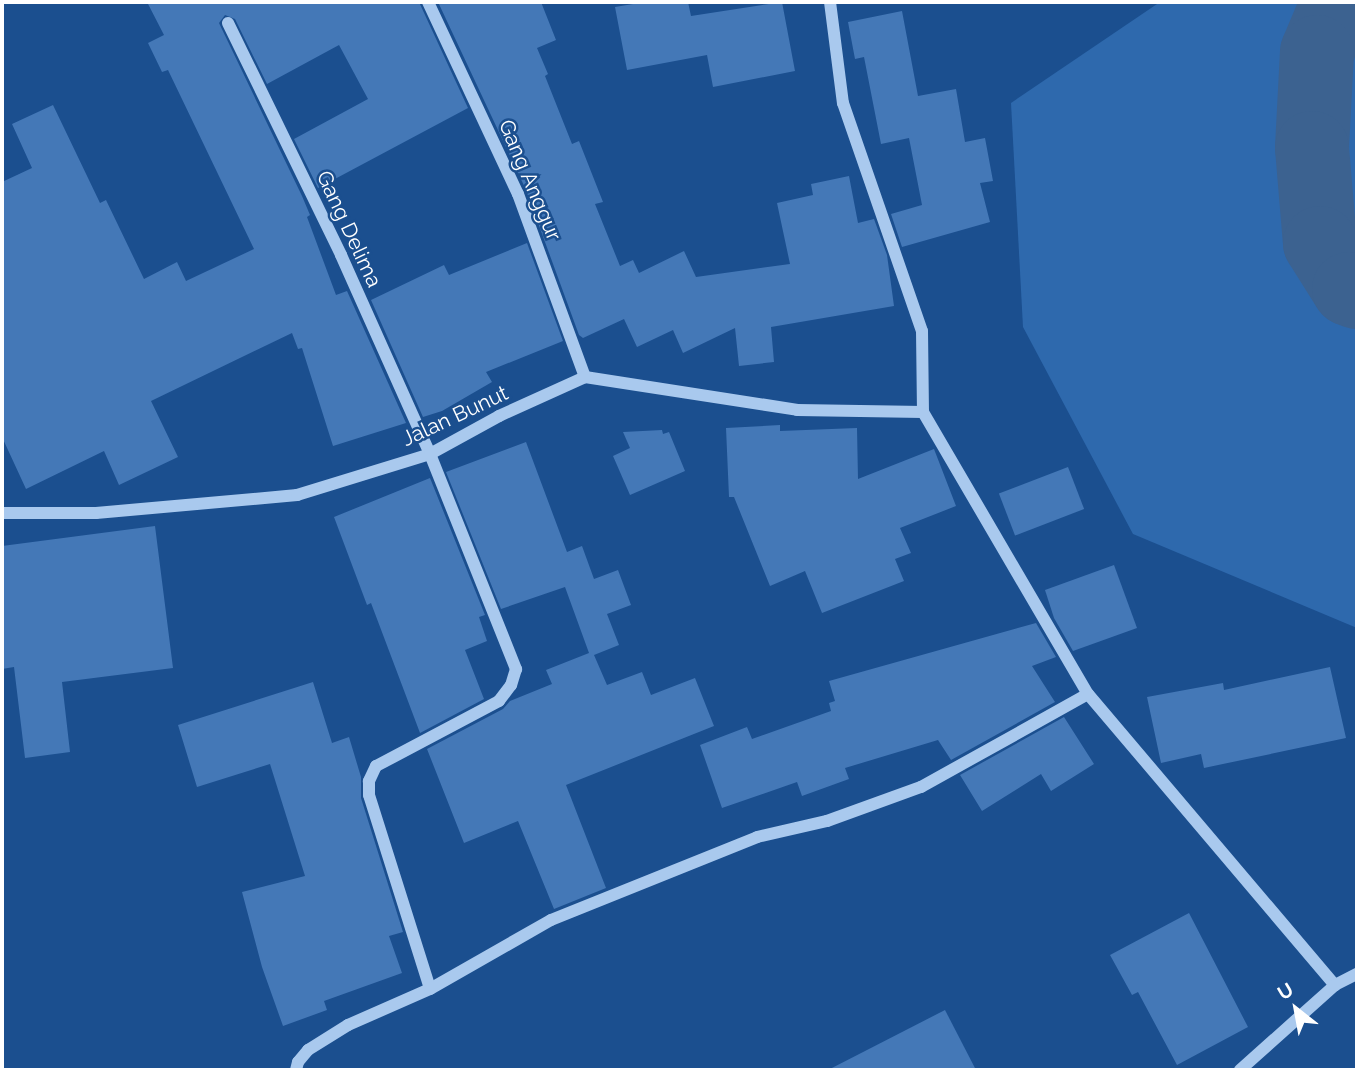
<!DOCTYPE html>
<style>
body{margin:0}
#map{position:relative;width:1359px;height:1072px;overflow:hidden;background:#1b4f8f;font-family:Raleway,sans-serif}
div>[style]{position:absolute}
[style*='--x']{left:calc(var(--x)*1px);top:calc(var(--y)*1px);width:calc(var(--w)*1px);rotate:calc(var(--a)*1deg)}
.green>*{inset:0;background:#2e69ad}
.river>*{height:74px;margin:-37px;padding:0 37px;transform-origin:37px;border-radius:37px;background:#3c6290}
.building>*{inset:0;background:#4478b7;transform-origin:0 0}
.minor>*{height:12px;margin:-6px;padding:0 6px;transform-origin:6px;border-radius:6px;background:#a9c9ee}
span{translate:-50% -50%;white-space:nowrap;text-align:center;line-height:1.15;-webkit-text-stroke:5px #1b4f8f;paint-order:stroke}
.street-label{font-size:21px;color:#fff}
.frame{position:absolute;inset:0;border:4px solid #fff;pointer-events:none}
.north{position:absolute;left:1261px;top:974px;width:70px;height:70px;-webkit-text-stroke:5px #1b4f8f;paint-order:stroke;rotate:329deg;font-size:19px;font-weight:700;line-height:28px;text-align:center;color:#fff}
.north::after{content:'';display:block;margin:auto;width:24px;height:32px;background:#fff;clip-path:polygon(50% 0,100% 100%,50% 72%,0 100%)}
</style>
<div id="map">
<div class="green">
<div style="clip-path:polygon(1160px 2px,1357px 2px,1357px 628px,1133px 534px,1023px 327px,1011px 103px)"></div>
</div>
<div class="river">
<div style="--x:1338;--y:2;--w:54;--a:112.8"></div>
<div style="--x:1317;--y:52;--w:96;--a:93"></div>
<div style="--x:1312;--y:148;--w:95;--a:85.2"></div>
<div style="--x:1320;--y:243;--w:54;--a:57.8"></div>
<div style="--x:1349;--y:289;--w:9;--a:21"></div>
</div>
<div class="building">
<div style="clip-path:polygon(147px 2px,419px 2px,468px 108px,318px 188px,294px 139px,368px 99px,339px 45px,267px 84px,235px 19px,225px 15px,219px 23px,302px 196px,310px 215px,307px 217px,336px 295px,347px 291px,406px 423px,333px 446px,302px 348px,298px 349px,292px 333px,151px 401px,178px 457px,119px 485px,104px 451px,26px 489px,2px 437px,2px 182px,32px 168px,12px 124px,53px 105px,100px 203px,106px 200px,144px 279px,177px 262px,186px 281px,254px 249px,168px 70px,162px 72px,148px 43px,164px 35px)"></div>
<div style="clip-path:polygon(438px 2px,541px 2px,556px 40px,537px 48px,548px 74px,545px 76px,572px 144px,579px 141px,603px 202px,595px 204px,620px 266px,633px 260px,639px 273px,684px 251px,696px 277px,790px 264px,777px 203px,813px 195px,811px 184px,849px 176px,858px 223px,874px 219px,887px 255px,894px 306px,771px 327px,774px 362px,739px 366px,735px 328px,683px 353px,673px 330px,637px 347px,624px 319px,583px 338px,579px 335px,526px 190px)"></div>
<div style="clip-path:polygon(645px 2px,688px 2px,691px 16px,782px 2px,795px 71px,713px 87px,707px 55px,627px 70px,615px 7px)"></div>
<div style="clip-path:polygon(902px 11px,918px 96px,956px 89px,965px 142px,985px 138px,993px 181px,980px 183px,990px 222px,902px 247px,891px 214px,922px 205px,909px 138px,881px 144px,864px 57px,855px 59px,848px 22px)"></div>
<div style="clip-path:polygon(527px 243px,563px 341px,486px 372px,492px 382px,442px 411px,423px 417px,371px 300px,444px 265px,449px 275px)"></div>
<div style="clip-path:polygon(780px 425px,780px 431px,857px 428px,858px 479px,934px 449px,956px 506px,900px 528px,911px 553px,895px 559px,904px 581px,822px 613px,805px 571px,770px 586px,734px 497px,729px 497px,726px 428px)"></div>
<div style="clip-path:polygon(662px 430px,663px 434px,669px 432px,685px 471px,630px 495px,613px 456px,630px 448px,623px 432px)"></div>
<div style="clip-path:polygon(526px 442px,567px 552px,582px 546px,594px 579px,618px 570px,631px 605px,607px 614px,619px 645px,594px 655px,607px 685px,642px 672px,651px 695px,695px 678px,714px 726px,566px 785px,606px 888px,554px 909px,518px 821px,464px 843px,427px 749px,503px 709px,510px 701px,552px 684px,546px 670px,589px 653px,565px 587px,501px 609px,446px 472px)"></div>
<div style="left:1068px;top:467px;width:45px;height:74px;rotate:69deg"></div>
<div style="clip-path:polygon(430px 478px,485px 615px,479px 617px,487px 641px,465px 650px,484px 699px,420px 733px,371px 603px,367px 605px,334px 517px)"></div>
<div style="clip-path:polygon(155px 526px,173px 668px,62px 682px,70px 752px,25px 758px,14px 667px,2px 669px,2px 546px)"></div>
<div style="clip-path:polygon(1114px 565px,1137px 628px,1073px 651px,1054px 618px,1045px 590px)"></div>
<div style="clip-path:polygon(1036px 623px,1056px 657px,1032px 666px,1055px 702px,951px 760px,938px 740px,845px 768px,849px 779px,802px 796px,797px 782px,722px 808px,700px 745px,747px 727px,752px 739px,831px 711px,829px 703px,835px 701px,829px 681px)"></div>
<div style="clip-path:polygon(1330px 667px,1346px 738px,1204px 768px,1201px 754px,1161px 763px,1147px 697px,1223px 683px,1224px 690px)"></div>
<div style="clip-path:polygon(313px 682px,332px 743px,349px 737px,361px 777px,361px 798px,403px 932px,389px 936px,402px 973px,324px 1001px,327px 1010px,283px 1026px,262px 967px,242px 892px,305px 876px,270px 764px,197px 787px,178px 725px)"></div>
<div style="clip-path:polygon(1064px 717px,1094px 764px,1051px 791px,1041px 774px,982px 811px,960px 775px)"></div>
<div style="clip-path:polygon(1189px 913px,1248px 1027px,1177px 1065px,1138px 992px,1132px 995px,1110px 955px)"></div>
<div style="clip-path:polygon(945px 1010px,976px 1070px,828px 1070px)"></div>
</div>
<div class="minor">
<div style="--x:428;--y:2;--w:212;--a:64.9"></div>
<div style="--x:518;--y:194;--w:195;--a:69.9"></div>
<div style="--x:830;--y:2;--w:102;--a:82.7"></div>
<div style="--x:843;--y:103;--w:241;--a:70.9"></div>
<div style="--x:922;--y:331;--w:81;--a:89.3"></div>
<div style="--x:923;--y:412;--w:327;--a:59.7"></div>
<div style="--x:1088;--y:694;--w:382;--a:49.7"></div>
<div style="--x:228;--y:23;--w:258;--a:64"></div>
<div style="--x:341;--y:255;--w:218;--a:65.9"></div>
<div style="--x:430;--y:454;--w:232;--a:68.2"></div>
<div style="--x:516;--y:669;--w:17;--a:107"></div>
<div style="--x:511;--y:685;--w:20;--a:127"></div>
<div style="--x:499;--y:701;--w:139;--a:152.1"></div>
<div style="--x:376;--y:766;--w:17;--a:115"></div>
<div style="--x:369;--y:781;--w:14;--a:90"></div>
<div style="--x:369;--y:795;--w:203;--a:72.5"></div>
<div style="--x:2;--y:513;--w:94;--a:0"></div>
<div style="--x:96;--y:513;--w:202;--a:-5.1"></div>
<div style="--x:297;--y:495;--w:139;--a:-17.1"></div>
<div style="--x:430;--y:454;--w:79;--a:-28.8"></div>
<div style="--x:499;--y:416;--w:94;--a:-24.4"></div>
<div style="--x:585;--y:377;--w:215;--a:8.8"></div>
<div style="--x:797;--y:410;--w:126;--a:0.9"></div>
<div style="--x:296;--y:1070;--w:8;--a:-76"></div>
<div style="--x:298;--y:1062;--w:16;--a:-50"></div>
<div style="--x:308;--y:1050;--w:47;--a:-32"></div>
<div style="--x:348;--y:1025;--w:90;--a:-23.7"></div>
<div style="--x:430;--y:989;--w:139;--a:-29.7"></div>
<div style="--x:551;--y:920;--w:222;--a:-21.9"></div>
<div style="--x:757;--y:837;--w:72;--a:-12.9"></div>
<div style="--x:827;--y:821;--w:100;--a:-19.9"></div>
<div style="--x:921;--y:787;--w:191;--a:-29.1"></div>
<div style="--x:1240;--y:1070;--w:127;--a:-41.8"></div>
<div style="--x:1335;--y:985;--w:25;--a:-27"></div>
</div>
<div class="street-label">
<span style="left:530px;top:180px;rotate:67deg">Gang Anggur</span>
<span style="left:349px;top:229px;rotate:65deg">Gang Delima</span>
<span style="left:455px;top:416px;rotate:-25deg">Jalan Bunut</span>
</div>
<div class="frame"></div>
<div class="north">U</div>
</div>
